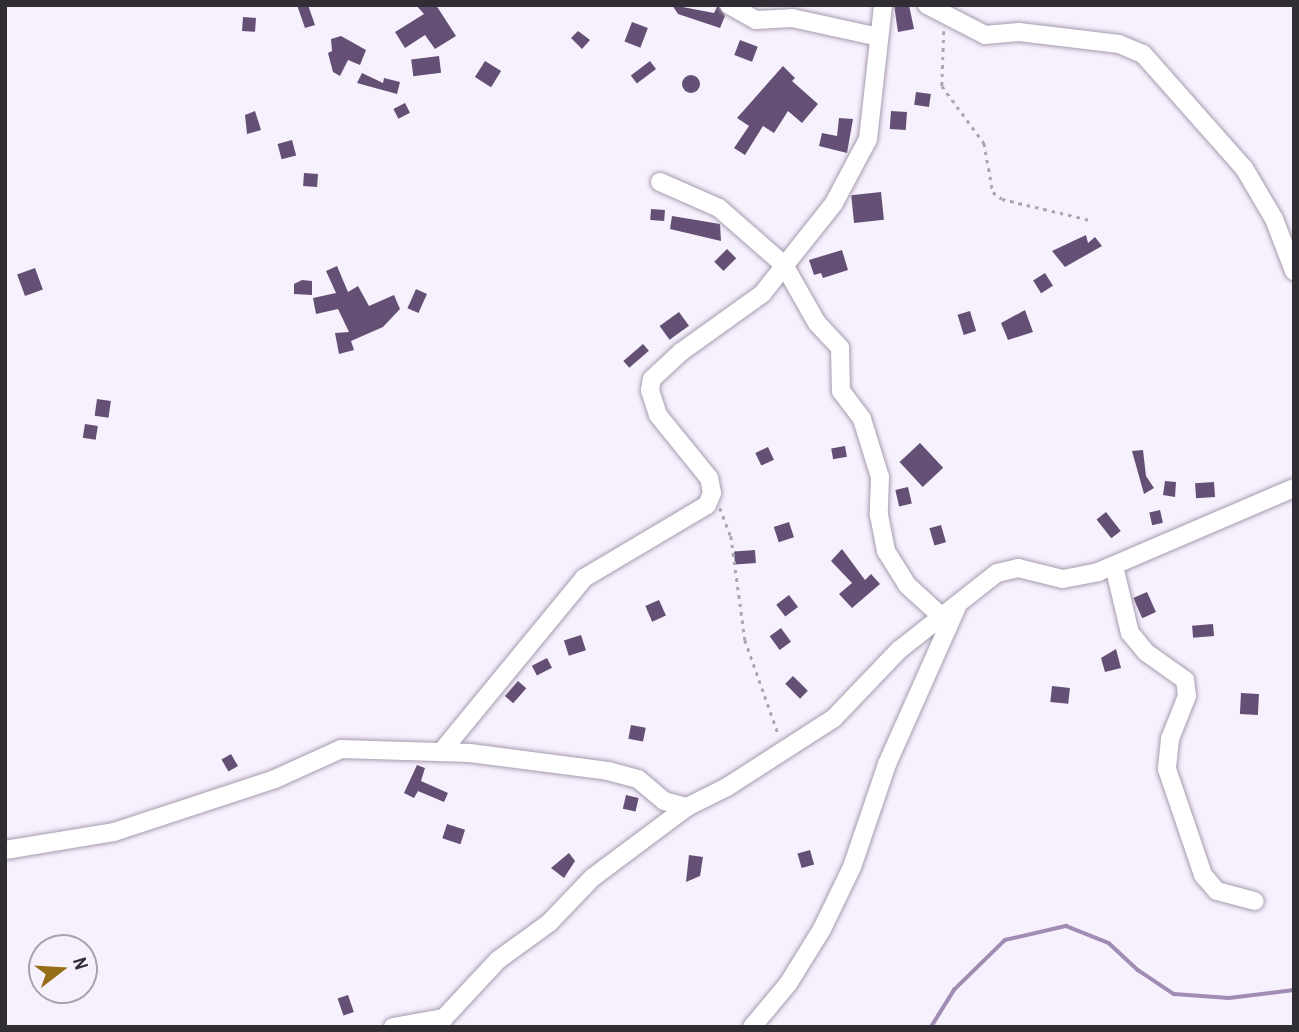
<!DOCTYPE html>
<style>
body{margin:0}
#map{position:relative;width:1299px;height:1032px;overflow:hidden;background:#f7f0fd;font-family:"Archivo Narrow",sans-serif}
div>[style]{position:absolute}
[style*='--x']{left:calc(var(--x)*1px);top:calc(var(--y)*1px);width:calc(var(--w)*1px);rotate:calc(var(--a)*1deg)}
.stream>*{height:3.5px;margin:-1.75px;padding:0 1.75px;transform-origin:1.75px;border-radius:1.75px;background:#a18cb4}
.building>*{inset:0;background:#635074;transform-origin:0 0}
.round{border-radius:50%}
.path>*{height:2.5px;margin-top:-1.25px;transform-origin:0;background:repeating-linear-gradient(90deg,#aca6b1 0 3.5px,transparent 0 8.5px)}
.roads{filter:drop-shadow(0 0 2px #a59baf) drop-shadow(0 0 2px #a59baf)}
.minor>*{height:18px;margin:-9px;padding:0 9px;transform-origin:9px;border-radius:9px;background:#fff}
span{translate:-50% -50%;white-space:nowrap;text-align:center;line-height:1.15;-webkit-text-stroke:7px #f7f0fd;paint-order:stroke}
.frame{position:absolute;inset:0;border:7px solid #312d34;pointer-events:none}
.north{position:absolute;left:28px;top:934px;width:70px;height:70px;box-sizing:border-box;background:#f7f0fd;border:2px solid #a8a2ad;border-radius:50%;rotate:73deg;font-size:19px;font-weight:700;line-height:28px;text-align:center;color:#312d34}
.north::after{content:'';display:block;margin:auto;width:24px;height:32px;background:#966e19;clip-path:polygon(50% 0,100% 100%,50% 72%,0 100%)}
</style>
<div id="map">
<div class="stream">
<div style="--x:931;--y:1027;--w:44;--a:-58.1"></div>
<div style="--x:954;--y:990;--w:71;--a:-44.4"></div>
<div style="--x:1005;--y:940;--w:63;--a:-12.9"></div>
<div style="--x:1066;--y:926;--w:46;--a:21.6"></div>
<div style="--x:1109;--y:943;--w:40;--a:43"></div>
<div style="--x:1138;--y:970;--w:43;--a:33.7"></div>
<div style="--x:1174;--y:994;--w:55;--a:4.2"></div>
<div style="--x:1229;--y:998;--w:65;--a:-7"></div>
</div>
<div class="building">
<div style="clip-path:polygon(297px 5px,308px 5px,315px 25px,305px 28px)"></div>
<div style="clip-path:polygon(416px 5px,436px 5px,456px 36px,435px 49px,425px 35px,405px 48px,395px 32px,424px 14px)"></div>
<div style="clip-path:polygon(672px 5px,714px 13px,718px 5px,725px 16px,720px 28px,678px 14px)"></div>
<div style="clip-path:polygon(894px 5px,909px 5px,914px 29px,898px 32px)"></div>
<div style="left:243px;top:17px;width:13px;height:14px;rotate:4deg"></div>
<div style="left:632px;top:22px;width:17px;height:21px;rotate:21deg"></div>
<div style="clip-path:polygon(578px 31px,590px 40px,582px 49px,571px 38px)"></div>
<div style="clip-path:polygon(341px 36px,366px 50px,360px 65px,348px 60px,340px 76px,333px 72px,328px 53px,332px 51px,331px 39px)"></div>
<div style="left:740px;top:40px;width:19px;height:16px;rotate:21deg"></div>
<div style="left:439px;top:56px;width:17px;height:28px;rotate:83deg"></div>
<div style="left:485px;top:61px;width:19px;height:19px;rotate:32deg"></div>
<div style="left:650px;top:61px;width:10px;height:24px;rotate:53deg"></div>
<div style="clip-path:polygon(783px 66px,795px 78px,792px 81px,818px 104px,802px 123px,788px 111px,774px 133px,763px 126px,745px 155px,734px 148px,749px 126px,737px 118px)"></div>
<div style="clip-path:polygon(362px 73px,383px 83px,384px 78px,400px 82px,397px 94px,357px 83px)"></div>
<div class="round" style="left:682px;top:75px;width:18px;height:18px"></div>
<div style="left:916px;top:92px;width:15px;height:13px;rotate:8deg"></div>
<div style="left:405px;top:103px;width:11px;height:13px;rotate:63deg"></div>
<div style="clip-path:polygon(255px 111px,261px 130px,247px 134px,245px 115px)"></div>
<div style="left:891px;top:111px;width:16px;height:18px;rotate:4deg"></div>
<div style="clip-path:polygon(839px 118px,853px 119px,847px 153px,819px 146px,822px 133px,837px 136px)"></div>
<div style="left:292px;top:140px;width:16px;height:15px;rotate:75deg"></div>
<div style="left:304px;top:173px;width:14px;height:13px;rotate:4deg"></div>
<div style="left:881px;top:192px;width:28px;height:30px;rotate:84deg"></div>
<div style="left:651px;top:209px;width:14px;height:11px;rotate:4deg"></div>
<div style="clip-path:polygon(672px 216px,720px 224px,721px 241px,670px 229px)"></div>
<div style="clip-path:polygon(1086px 235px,1088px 243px,1095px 237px,1102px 246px,1065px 267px,1052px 251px)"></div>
<div style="left:727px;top:249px;width:13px;height:18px;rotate:45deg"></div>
<div style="clip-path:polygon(842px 250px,848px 270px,823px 278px,821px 273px,814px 275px,809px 260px)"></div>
<div style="clip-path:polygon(337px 266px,348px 292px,358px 286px,369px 306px,394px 295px,400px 309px,383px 327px,351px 341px,354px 350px,339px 354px,335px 333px,349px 332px,338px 309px,316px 314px,313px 298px,336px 293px,326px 271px)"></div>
<div style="left:35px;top:268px;width:23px;height:19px;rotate:70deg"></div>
<div style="left:1045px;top:273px;width:15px;height:14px;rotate:58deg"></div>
<div style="clip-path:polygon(302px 280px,312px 281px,312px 295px,294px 294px,294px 284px)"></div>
<div style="left:416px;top:289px;width:12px;height:21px;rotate:24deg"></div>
<div style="clip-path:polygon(1025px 310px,1033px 332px,1008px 340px,1001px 323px)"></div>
<div style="left:970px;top:311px;width:21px;height:13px;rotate:73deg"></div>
<div style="left:679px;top:312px;width:17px;height:24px;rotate:54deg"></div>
<div style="left:643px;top:344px;width:9px;height:26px;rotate:49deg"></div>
<div style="left:97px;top:399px;width:14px;height:17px;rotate:8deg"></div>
<div style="left:85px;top:424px;width:13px;height:14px;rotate:9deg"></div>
<div style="left:920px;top:443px;width:34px;height:28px;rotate:47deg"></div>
<div style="left:845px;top:446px;width:11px;height:14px;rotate:80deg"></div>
<div style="left:768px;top:447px;width:14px;height:14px;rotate:65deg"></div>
<div style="clip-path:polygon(1143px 450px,1146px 476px,1154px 488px,1144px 494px,1132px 451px)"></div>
<div style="clip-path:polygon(1165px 481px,1176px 482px,1175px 497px,1163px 495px)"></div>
<div style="left:1214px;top:482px;width:15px;height:19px;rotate:86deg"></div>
<div style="left:908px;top:487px;width:17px;height:13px;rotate:77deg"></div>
<div style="left:1160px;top:510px;width:13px;height:11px;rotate:77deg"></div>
<div style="left:1106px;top:512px;width:24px;height:12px;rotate:52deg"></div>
<div style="left:789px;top:522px;width:16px;height:16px;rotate:72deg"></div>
<div style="left:941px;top:525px;width:18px;height:12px;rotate:74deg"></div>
<div style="clip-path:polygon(842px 549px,865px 580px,871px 574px,880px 584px,852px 608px,839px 594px,852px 583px,831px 561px)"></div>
<div style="left:755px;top:550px;width:13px;height:21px;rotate:86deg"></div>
<div style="left:1147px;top:592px;width:22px;height:15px;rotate:66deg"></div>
<div style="left:789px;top:595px;width:15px;height:16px;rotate:53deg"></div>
<div style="left:659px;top:600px;width:17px;height:15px;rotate:66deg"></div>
<div style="left:1213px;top:624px;width:12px;height:21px;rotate:85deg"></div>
<div style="left:781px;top:628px;width:17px;height:14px;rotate:54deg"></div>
<div style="left:581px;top:635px;width:16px;height:18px;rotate:72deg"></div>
<div style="clip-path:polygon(1116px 649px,1121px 668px,1105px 672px,1101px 658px)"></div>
<div style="left:547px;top:658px;width:11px;height:17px;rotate:63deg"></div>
<div style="left:793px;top:676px;width:21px;height:11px;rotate:45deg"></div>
<div style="left:518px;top:681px;width:11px;height:20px;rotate:41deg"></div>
<div style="left:1052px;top:686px;width:18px;height:16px;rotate:6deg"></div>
<div style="left:1241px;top:693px;width:18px;height:21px;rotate:3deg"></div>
<div style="left:631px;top:725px;width:15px;height:14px;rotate:11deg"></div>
<div style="left:231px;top:754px;width:14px;height:11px;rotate:60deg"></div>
<div style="clip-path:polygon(417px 765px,425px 768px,421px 781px,448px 793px,444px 802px,418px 791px,414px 798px,404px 793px)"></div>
<div style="left:626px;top:795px;width:13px;height:14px;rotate:13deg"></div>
<div style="left:447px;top:824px;width:19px;height:15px;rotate:18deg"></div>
<div style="left:810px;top:850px;width:15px;height:13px;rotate:74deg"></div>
<div style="clip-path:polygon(569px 853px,575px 861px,564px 878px,551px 868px)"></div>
<div style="clip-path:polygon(689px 855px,703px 857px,700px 876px,686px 882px)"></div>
<div style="left:348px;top:995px;width:18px;height:11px;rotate:71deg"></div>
</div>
<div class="path">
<div style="--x:944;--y:31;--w:55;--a:92.1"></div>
<div style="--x:942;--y:86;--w:71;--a:53.6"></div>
<div style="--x:984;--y:143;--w:50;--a:79.6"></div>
<div style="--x:993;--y:192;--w:11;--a:38"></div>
<div style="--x:1002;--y:199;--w:90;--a:13.4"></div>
<div style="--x:720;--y:508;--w:30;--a:69"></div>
<div style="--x:731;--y:536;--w:105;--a:82.3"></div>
<div style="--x:745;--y:640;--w:102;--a:70.5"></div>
</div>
<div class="roads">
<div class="minor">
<div style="--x:729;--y:5;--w:31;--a:29"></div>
<div style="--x:756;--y:20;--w:36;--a:-3"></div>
<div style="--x:792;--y:18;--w:89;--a:12.3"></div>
<div style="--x:927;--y:5;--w:65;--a:27.3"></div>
<div style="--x:985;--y:35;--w:34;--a:-5"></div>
<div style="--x:1019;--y:32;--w:101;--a:6.8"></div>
<div style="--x:1119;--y:44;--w:26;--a:23"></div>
<div style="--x:1143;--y:54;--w:152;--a:48.5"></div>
<div style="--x:1244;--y:168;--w:59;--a:59.5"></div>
<div style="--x:1274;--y:219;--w:56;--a:69"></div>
<div style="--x:660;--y:182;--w:64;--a:23.8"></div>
<div style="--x:719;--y:208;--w:86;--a:41.2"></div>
<div style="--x:784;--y:265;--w:67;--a:60.4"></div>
<div style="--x:817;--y:323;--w:34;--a:47"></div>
<div style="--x:840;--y:348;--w:43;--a:88.7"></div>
<div style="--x:841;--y:391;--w:35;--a:53"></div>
<div style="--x:862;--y:419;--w:61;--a:72.8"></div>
<div style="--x:880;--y:477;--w:38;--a:92"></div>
<div style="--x:879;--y:515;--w:37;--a:79"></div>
<div style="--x:886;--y:551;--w:40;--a:58"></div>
<div style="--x:907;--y:585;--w:47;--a:42.4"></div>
<div style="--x:1114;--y:566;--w:69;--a:76.6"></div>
<div style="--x:1130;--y:633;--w:26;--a:50"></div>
<div style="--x:1147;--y:653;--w:47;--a:35.4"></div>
<div style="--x:1185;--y:680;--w:16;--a:83"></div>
<div style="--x:1187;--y:696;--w:46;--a:111.6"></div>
<div style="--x:1170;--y:739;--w:30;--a:96"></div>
<div style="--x:1167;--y:769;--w:112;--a:71.2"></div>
<div style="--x:1203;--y:875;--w:21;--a:49"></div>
<div style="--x:1217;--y:891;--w:39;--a:15"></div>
<div style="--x:442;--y:751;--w:224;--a:-50.6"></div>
<div style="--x:584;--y:578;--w:143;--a:-30.7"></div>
<div style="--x:707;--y:505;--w:13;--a:-67"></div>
<div style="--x:712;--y:493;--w:15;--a:-101"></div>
<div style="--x:709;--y:478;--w:81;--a:-129"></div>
<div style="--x:658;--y:415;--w:26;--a:-108"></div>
<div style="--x:650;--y:390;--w:11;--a:-80"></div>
<div style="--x:652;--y:379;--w:40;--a:-43"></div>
<div style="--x:681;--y:352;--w:100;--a:-35.6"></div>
<div style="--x:762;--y:294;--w:116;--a:-51.6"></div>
<div style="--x:834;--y:203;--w:72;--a:-62"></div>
<div style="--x:868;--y:139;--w:135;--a:-83.6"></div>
<div style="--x:5;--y:850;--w:110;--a:-9.4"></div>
<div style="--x:114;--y:832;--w:169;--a:-18.2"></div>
<div style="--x:275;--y:779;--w:72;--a:-24.4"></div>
<div style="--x:341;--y:749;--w:129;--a:1.8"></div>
<div style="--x:470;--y:753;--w:139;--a:7.4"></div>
<div style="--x:608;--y:771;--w:31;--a:15"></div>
<div style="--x:638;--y:779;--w:34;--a:40"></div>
<div style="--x:664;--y:801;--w:24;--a:15"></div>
<div style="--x:687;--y:807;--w:45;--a:-26.6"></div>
<div style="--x:727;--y:787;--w:127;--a:-32.8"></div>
<div style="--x:834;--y:718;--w:94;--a:-46.3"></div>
<div style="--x:899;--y:650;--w:125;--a:-38.2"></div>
<div style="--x:997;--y:573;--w:22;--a:-13"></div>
<div style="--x:1018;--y:568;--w:46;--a:13.7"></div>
<div style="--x:1063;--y:579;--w:36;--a:-11"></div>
<div style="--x:1098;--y:572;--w:213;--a:-23.2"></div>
<div style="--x:393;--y:1027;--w:52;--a:-10"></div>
<div style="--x:444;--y:1018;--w:79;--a:-47"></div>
<div style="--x:498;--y:960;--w:63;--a:-36"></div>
<div style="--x:549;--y:923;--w:62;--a:-46.3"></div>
<div style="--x:592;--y:878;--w:119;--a:-36.8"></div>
<div style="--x:752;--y:1027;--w:56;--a:-50.1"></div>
<div style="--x:788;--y:984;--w:65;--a:-58.3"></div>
<div style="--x:822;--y:929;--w:69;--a:-64.2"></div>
<div style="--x:852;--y:867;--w:109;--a:-71.2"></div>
<div style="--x:887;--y:764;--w:172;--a:-66"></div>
</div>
</div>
<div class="frame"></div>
<div class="north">N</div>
</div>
